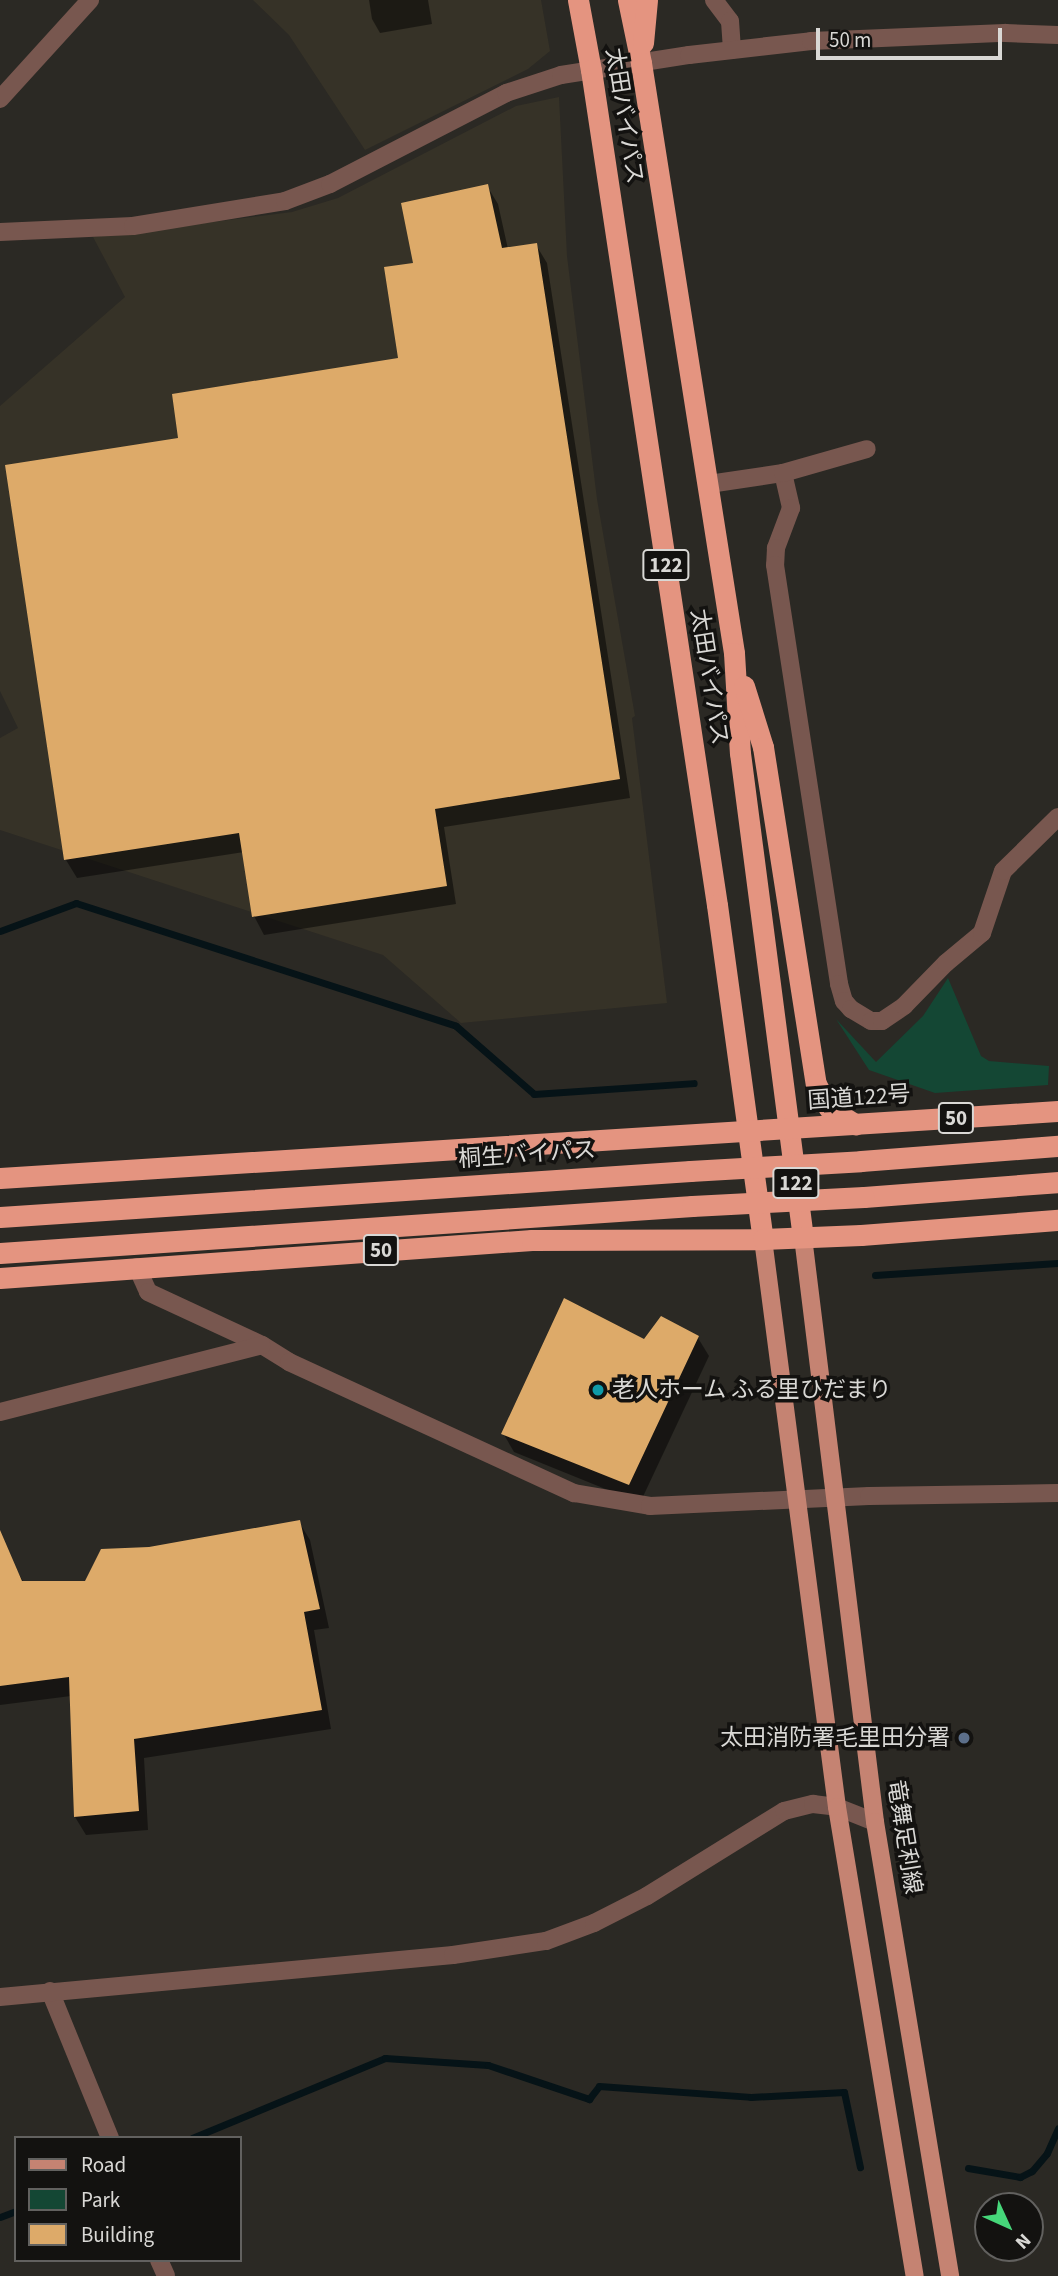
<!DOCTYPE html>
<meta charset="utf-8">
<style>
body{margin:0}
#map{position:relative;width:1058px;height:2276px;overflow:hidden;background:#2b2924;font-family:"Source Sans 3","Noto Sans JP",sans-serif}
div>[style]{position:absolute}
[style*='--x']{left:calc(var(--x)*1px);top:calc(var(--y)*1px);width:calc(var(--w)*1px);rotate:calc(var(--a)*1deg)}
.built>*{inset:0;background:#363227}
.green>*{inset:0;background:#144734}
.shadow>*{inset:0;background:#0007}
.stream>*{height:7px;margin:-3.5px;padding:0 3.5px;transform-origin:3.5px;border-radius:3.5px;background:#061317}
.building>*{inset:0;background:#ddaa69}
.minor>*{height:18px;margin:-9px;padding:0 9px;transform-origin:9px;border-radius:9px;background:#78574f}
.major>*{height:18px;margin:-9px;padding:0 9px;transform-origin:9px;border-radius:9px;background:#c58372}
.highway>*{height:21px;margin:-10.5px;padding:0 10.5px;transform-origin:10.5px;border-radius:10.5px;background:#e49480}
.highway-bridge>*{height:21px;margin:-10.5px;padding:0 10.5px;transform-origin:10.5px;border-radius:10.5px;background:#e49480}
.dots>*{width:19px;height:19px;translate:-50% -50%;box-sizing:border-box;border:4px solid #131210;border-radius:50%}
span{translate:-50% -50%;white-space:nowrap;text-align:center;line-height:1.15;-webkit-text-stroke:7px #131210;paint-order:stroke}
.shield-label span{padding:2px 5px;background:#131210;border:2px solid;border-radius:5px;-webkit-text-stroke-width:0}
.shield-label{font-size:21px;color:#d9d8d5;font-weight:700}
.street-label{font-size:23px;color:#d9d8d5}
.poi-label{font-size:23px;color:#d9d8d5}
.left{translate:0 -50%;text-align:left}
.right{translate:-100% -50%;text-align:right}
.legend{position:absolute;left:14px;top:2136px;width:228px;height:126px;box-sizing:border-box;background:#131210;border:2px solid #62615f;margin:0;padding:9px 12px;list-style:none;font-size:21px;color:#d9d8d5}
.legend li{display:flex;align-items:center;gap:14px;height:35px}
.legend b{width:35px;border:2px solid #62615f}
.north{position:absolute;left:974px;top:2192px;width:70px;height:70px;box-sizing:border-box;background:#131210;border:2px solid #62615f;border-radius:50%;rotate:135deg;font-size:19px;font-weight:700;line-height:28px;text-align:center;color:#d9d8d5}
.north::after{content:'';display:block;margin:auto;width:24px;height:32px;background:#46d77a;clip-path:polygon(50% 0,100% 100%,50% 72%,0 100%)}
.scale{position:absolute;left:816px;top:28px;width:186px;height:32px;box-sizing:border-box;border:4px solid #d9d8d5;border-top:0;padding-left:9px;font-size:21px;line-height:24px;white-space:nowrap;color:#d9d8d5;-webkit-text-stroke:5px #131210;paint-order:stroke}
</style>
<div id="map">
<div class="built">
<div style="clip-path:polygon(253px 0,541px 0,550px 51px,528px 69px,365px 150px,289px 35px)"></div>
<div style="clip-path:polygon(559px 97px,567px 256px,597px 499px,635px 716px,632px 718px,667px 1003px,461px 1023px,383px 955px,0 830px,0 738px,18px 728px,0 691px,0 406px,125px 297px,93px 237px,292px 212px,338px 198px,516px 106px)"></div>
</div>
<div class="green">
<div style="clip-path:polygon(948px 978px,981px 1056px,989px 1061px,1049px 1066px,1048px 1085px,935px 1093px,869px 1070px,836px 1019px,876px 1062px,923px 1016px)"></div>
</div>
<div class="shadow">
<div style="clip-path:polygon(369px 0,428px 0,432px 24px,380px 33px,372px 19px)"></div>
<div style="clip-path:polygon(487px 186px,498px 204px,508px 249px,536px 245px,547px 263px,630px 798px,444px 827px,456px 904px,264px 935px,254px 916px,244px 852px,77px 878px,66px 860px,7px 466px,180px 440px,400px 360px,416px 264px)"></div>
<div style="clip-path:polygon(698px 1338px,709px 1356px,640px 1503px,514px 1452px,503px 1433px,645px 1341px)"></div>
<div style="clip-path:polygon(299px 1522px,310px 1540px,329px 1628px,314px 1630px,331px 1729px,144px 1758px,148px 1830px,86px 1835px,75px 1817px,71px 1696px,0 1705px,0 1564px,11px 1560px,24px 1583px,86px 1583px,149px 1549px)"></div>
</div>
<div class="stream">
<div style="--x:0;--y:931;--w:81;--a:-20.2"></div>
<div style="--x:76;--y:903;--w:399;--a:17.9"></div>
<div style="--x:456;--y:1026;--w:103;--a:41.1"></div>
<div style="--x:534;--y:1094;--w:160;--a:-3.9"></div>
<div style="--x:875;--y:1275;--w:183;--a:-3.8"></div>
<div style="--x:192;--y:2138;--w:209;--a:-22.5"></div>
<div style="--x:385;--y:2058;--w:103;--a:3.9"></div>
<div style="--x:488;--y:2065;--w:107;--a:18.6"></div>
<div style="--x:589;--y:2099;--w:16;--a:-52"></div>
<div style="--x:599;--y:2086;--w:152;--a:4.1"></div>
<div style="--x:751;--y:2097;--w:93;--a:-3.1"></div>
<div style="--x:844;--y:2092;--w:77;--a:78"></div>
<div style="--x:968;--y:2168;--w:53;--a:9.8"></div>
<div style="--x:1020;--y:2177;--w:13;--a:-27"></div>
<div style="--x:1032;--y:2171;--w:23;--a:-50"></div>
<div style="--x:1047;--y:2153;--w:27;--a:-66"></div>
<div style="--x:0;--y:2217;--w:17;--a:-21"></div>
</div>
<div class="building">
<div style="clip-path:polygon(488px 184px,502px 248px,537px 243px,620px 779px,435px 809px,447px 886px,252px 917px,239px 833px,64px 860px,5px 465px,178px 438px,172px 394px,398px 358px,384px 267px,413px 263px,401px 203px)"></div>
<div style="clip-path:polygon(564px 1298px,644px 1339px,661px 1316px,699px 1336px,629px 1485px,501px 1434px)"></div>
<div style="clip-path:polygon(300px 1520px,320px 1609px,304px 1612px,322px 1710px,134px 1739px,139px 1811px,74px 1817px,69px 1677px,0 1686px,0 1530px,22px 1581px,85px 1581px,101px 1549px,149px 1547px)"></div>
</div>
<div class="minor">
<div style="--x:714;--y:0;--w:26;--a:53"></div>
<div style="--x:730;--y:21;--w:29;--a:86"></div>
<div style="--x:0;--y:99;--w:134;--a:-47.7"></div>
<div style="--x:0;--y:232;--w:133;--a:-2.6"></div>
<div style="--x:133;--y:226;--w:154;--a:-9.3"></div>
<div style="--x:285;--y:201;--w:48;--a:-20.7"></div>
<div style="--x:330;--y:184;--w:198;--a:-27.3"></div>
<div style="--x:506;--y:93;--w:58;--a:-18.1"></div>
<div style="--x:561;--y:75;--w:130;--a:-8.9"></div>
<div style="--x:689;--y:55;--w:123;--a:-6.5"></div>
<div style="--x:811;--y:41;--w:194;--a:-2.4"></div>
<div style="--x:1005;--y:33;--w:53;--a:2.2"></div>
<div style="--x:783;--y:473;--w:36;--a:77"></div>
<div style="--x:791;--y:508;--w:43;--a:110.6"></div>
<div style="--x:776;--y:548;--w:17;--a:93"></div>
<div style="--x:775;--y:565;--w:424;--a:81.3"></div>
<div style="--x:839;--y:984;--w:18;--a:74"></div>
<div style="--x:844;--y:1001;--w:11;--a:49"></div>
<div style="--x:851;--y:1009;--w:23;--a:31"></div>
<div style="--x:871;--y:1021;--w:11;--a:0"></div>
<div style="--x:882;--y:1021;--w:27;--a:-34"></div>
<div style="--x:904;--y:1006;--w:60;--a:-45.7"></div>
<div style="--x:946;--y:963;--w:47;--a:-39.8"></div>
<div style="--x:982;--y:933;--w:65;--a:-71.3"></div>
<div style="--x:1003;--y:871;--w:77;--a:-44.5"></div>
<div style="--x:709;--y:484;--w:75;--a:-8.5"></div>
<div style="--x:783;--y:473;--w:87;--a:-15.9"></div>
<div style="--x:137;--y:1267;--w:27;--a:66"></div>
<div style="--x:148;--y:1292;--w:126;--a:24.9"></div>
<div style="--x:262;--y:1345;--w:32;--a:32"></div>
<div style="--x:289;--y:1362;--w:314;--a:24.7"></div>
<div style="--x:574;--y:1493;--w:77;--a:9.7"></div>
<div style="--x:650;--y:1506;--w:219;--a:-2.6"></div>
<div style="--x:869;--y:1496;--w:189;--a:-0.9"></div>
<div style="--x:0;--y:1412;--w:270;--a:-14.3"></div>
<div style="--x:50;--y:1991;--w:159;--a:67.8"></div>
<div style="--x:0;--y:1997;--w:455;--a:-5.3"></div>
<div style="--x:453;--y:1955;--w:94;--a:-8.6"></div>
<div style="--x:546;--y:1941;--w:51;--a:-20.6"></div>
<div style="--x:594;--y:1923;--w:59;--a:-27"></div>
<div style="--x:647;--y:1896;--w:161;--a:-31.8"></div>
<div style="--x:784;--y:1811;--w:30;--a:-14"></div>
<div style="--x:813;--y:1804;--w:24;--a:7"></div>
<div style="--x:837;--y:1807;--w:41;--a:21.5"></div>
<div style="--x:159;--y:2260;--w:17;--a:66"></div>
</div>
<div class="major">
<div style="--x:803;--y:1237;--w:589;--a:82.98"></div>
<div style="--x:875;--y:1822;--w:460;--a:80.6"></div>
<div style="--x:763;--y:1239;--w:573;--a:82.58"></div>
<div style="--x:837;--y:1807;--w:475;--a:80.6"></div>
</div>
<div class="highway">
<div style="--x:578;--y:0;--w:71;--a:79.5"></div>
<div style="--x:591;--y:70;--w:844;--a:81.42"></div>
<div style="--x:717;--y:905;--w:337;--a:82.2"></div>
<div style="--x:628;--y:0;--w:64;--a:78.3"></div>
<div style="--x:641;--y:63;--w:597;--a:81.04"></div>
<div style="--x:734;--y:653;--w:100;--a:86.6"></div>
<div style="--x:740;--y:753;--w:488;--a:82.6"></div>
<div style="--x:643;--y:43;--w:43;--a:-84.7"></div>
<div style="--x:744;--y:686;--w:64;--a:72.7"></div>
<div style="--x:763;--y:747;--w:341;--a:81.1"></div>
<div style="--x:816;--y:1084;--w:27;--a:62"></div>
<div style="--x:829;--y:1108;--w:31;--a:32"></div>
<div style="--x:861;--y:1161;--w:198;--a:-4.4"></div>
<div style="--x:0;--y:1178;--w:1060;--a:-3.62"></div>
<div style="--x:864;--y:1197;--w:195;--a:-4.4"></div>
<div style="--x:0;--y:1217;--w:692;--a:-3.81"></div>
<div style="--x:0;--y:1253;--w:694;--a:-3.89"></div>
<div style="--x:0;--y:1278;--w:533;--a:-4.09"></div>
<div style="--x:532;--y:1240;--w:231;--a:-0.2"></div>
<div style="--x:763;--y:1239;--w:98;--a:-2.3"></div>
<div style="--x:861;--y:1235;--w:198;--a:-4.4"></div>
</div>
<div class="highway-bridge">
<div style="--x:690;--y:1171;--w:171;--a:-3.3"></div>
<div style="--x:692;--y:1206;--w:172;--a:-3"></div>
</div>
<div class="dots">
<div style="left:598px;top:1390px;background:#0f9aa8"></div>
<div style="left:964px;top:1738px;background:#5c6f8a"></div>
</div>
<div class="shield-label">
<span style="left:666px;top:565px">122</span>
<span style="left:956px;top:1118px">50</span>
<span style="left:796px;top:1183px">122</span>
<span style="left:381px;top:1250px">50</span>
</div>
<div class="street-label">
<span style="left:624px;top:116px;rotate:81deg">太田バイパス</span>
<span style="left:709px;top:677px;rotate:81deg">太田バイパス</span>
<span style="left:859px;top:1098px;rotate:-4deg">国道122号</span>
<span style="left:527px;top:1155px;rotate:-4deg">桐生バイパス</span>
<span style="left:904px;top:1837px;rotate:81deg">竜舞足利線</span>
</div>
<div class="poi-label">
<span class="left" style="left:612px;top:1390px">老人ホーム ふる里ひだまり</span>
<span class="right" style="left:950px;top:1738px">太田消防署毛里田分署</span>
</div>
<ul class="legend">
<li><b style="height:9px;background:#c58372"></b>Road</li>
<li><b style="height:19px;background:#144734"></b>Park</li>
<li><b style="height:19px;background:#ddaa69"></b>Building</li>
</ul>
<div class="north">N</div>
<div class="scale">50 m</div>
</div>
